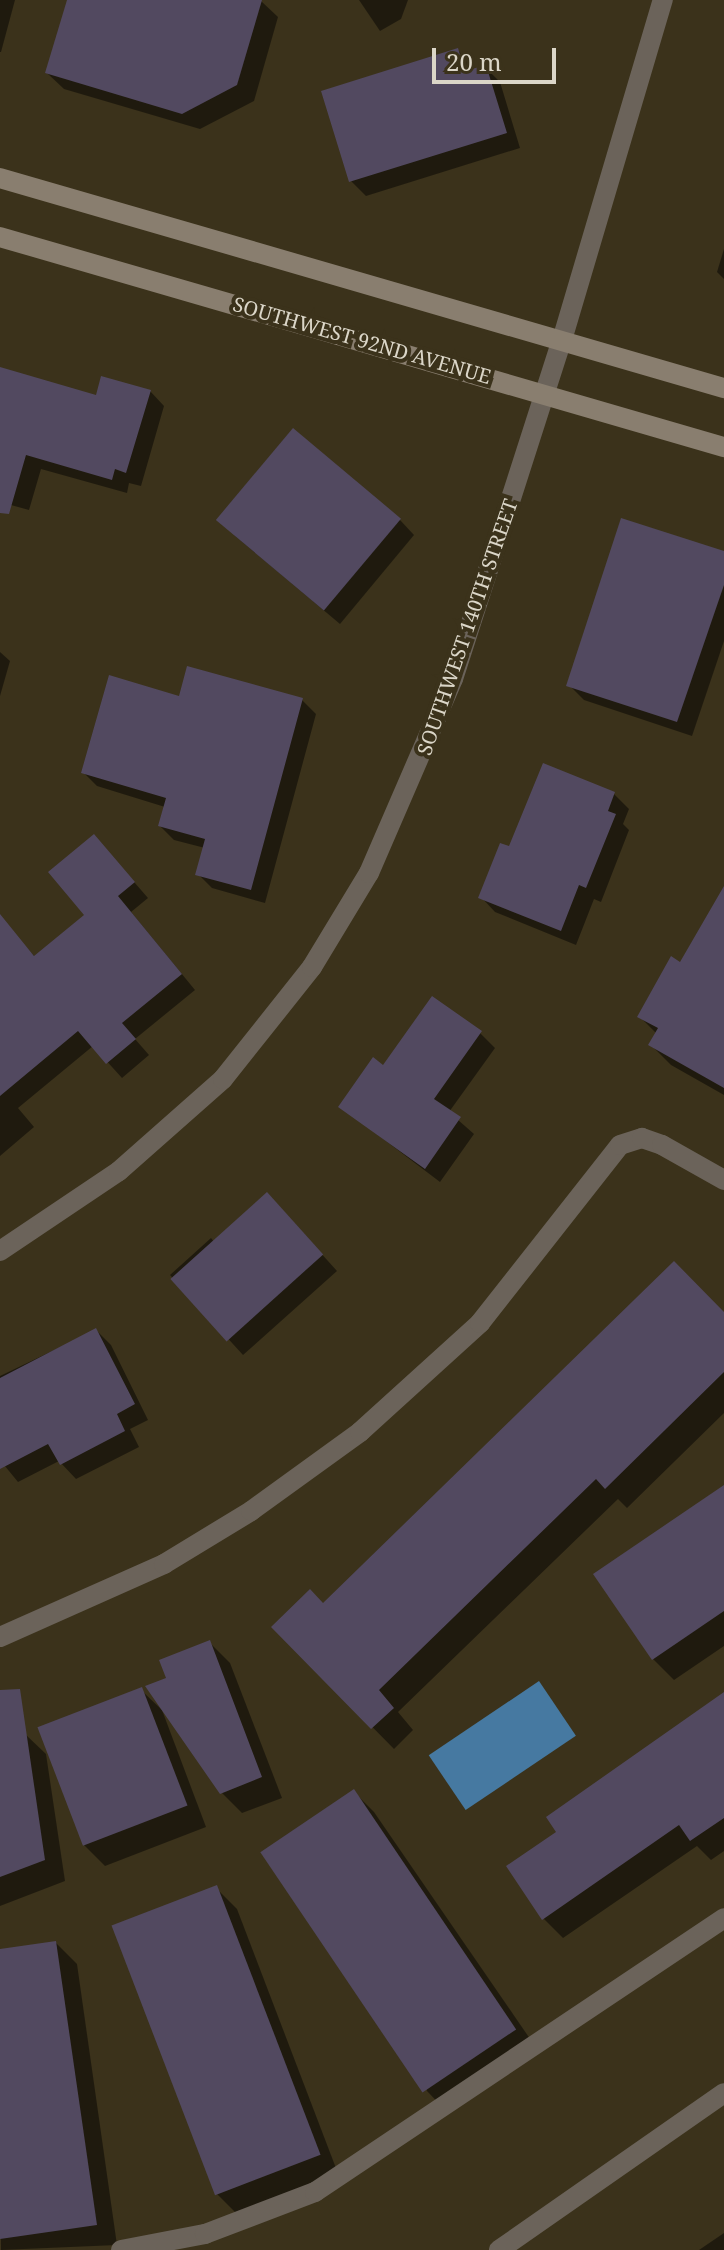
<!DOCTYPE html>
<style>
body{margin:0}
#map{position:relative;width:724px;height:2250px;overflow:hidden;background:#3b321b;font-family:"Noto Serif",serif}
div>[style]{position:absolute}
[style*='--x']{left:calc(var(--x)*1px);top:calc(var(--y)*1px);width:calc(var(--w)*1px);rotate:calc(var(--a)*1deg)}
.water>*{inset:0;background:#4679a1;transform-origin:0 0}
.shadow>*{inset:0;background:#0007}
.building>*{inset:0;background:#524960;transform-origin:0 0}
.street>*{height:20px;margin:-10px;padding:0 10px;transform-origin:10px;border-radius:10px;background:#6b635a}
.secondary>*{height:20px;margin:-10px;padding:0 10px;transform-origin:10px;border-radius:10px;background:#897e6f}
span{translate:-50% -50%;white-space:nowrap;text-align:center;line-height:1.15;-webkit-text-stroke:8px #3b321b;paint-order:stroke}
.street-label{font-size:20px;color:#dbd6c8}
.scale{position:absolute;left:432px;top:48px;width:124px;height:36px;box-sizing:border-box;border:4px solid #dbd6c8;border-top:0;padding-left:10px;font-size:24px;line-height:28px;white-space:nowrap;color:#dbd6c8;-webkit-text-stroke:6px #3b321b;paint-order:stroke}
</style>
<div id="map">
<div class="water">
<div style="left:539px;top:1681px;width:66px;height:133px;rotate:56deg"></div>
</div>
<div class="shadow">
<div style="clip-path:polygon(0 0,15px 0,1px 52px,0 52px)"></div>
<div style="clip-path:polygon(69px 0,261px 1px,278px 17px,254px 101px,200px 129px,64px 89px,47px 73px)"></div>
<div style="clip-path:polygon(359px 0,408px 0,401px 19px,380px 31px)"></div>
<div style="clip-path:polygon(458px 50px,474px 71px,485px 67px,500px 82px,520px 148px,366px 196px,351px 181px)"></div>
<div style="clip-path:polygon(724px 249px,724px 279px,717px 272px)"></div>
<div style="clip-path:polygon(0 370px,97px 397px,150px 391px,164px 406px,141px 486px,129px 483px,127px 493px,41px 469px,29px 510px,0 502px)"></div>
<div style="clip-path:polygon(400px 520px,414px 535px,340px 624px,234px 535px)"></div>
<div style="clip-path:polygon(724px 553px,724px 641px,692px 736px,584px 700px,569px 685px)"></div>
<div style="clip-path:polygon(0 652px,10px 661px,0 696px)"></div>
<div style="clip-path:polygon(180px 699px,302px 700px,316px 714px,265px 903px,212px 888px,198px 874px,205px 848px,174px 840px,160px 826px,165px 807px,97px 786px,83px 772px)"></div>
<div style="clip-path:polygon(614px 794px,629px 809px,623px 824px,629px 830px,601px 902px,594px 899px,576px 945px,495px 912px,481px 897px,510px 849px)"></div>
<div style="clip-path:polygon(94px 836px,148px 898px,131px 912px,195px 990px,135px 1039px,149px 1055px,122px 1078px,93px 1046px,18px 1108px,34px 1127px,0 1156px,0 928px,5px 924px,36px 958px,86px 915px)"></div>
<div style="clip-path:polygon(724px 890px,724px 1095px,671px 1065px,650px 1044px,657px 1034px,640px 1017px,681px 964px)"></div>
<div style="clip-path:polygon(480px 1033px,495px 1048px,449px 1112px,474px 1134px,440px 1182px,341px 1107px,384px 1068px)"></div>
<div style="clip-path:polygon(282px 1210px,337px 1271px,243px 1355px,170px 1275px,211px 1238px,215px 1243px)"></div>
<div style="clip-path:polygon(724px 1314px,724px 1413px,627px 1508px,618px 1499px,398px 1712px,413px 1730px,394px 1749px,274px 1627px,324px 1605px)"></div>
<div style="clip-path:polygon(96px 1330px,111px 1345px,148px 1420px,130px 1429px,139px 1447px,76px 1479px,59px 1461px,18px 1482px,0 1460px,0 1376px)"></div>
<div style="clip-path:polygon(724px 1487px,724px 1646px,674px 1680px,653px 1659px)"></div>
<div style="clip-path:polygon(209px 1642px,230px 1663px,282px 1798px,242px 1813px,221px 1792px,168px 1679px)"></div>
<div style="clip-path:polygon(141px 1690px,162px 1710px,206px 1827px,105px 1866px,84px 1845px)"></div>
<div style="clip-path:polygon(724px 1696px,724px 1851px,711px 1860px,697px 1846px,563px 1938px,544px 1919px,559px 1832px)"></div>
<div style="clip-path:polygon(25px 1734px,46px 1754px,65px 1881px,0 1906px,0 1743px)"></div>
<div style="clip-path:polygon(353px 1791px,374px 1812px,537px 2049px,447px 2112px,427px 2091px)"></div>
<div style="clip-path:polygon(216px 1888px,237px 1909px,339px 2176px,238px 2215px,217px 2194px)"></div>
<div style="clip-path:polygon(56px 1943px,77px 1964px,117px 2245px,1px 2250px,0 1951px)"></div>
<div style="clip-path:polygon(724px 2233px,724px 2250px,699px 2250px)"></div>
</div>
<div class="building">
<div style="clip-path:polygon(67px 0,262px 0,237px 85px,182px 114px,45px 73px)"></div>
<div style="clip-path:polygon(458px 48px,465px 71px,486px 65px,507px 133px,349px 182px,321px 91px)"></div>
<div style="clip-path:polygon(0 367px,96px 395px,101px 376px,151px 390px,126px 473px,115px 469px,112px 480px,26px 455px,9px 514px,0 513px)"></div>
<div style="left:293px;top:428px;width:141px;height:120px;rotate:40deg"></div>
<div style="clip-path:polygon(621px 518px,724px 551px,724px 585px,677px 722px,566px 686px)"></div>
<div style="clip-path:polygon(187px 666px,303px 698px,251px 890px,195px 875px,205px 839px,158px 826px,166px 798px,81px 773px,109px 675px,179px 696px)"></div>
<div style="clip-path:polygon(543px 763px,615px 792px,608px 811px,616px 814px,586px 888px,579px 885px,561px 931px,478px 898px,500px 843px,509px 846px)"></div>
<div style="clip-path:polygon(94px 834px,135px 882px,118px 896px,182px 974px,122px 1023px,136px 1039px,106px 1064px,78px 1031px,0 1096px,0 914px,34px 956px,84px 915px,48px 872px)"></div>
<div style="clip-path:polygon(724px 886px,724px 1088px,648px 1045px,658px 1028px,637px 1017px,671px 956px,680px 962px)"></div>
<div style="clip-path:polygon(432px 996px,482px 1031px,434px 1099px,461px 1117px,425px 1169px,338px 1107px,373px 1057px,383px 1065px)"></div>
<div style="left:267px;top:1192px;width:84px;height:130px;rotate:48deg"></div>
<div style="clip-path:polygon(674px 1261px,724px 1312px,724px 1372px,605px 1489px,596px 1479px,379px 1690px,394px 1708px,371px 1729px,271px 1627px,310px 1589px,323px 1603px)"></div>
<div style="clip-path:polygon(96px 1328px,135px 1404px,117px 1414px,125px 1431px,60px 1465px,48px 1444px,0 1469px,0 1378px)"></div>
<div style="clip-path:polygon(724px 1485px,724px 1611px,652px 1660px,593px 1574px)"></div>
<div style="clip-path:polygon(210px 1640px,262px 1777px,220px 1794px,145px 1686px,166px 1678px,159px 1660px)"></div>
<div style="left:142px;top:1687px;width:127px;height:112px;rotate:69deg"></div>
<div style="clip-path:polygon(20px 1689px,45px 1860px,0 1877px,0 1690px)"></div>
<div style="clip-path:polygon(724px 1692px,724px 1818px,690px 1841px,679px 1825px,542px 1920px,506px 1866px,556px 1832px,546px 1817px)"></div>
<div style="left:354px;top:1789px;width:290px;height:113px;rotate:56deg"></div>
<div style="left:217px;top:1885px;width:289px;height:113px;rotate:69deg"></div>
<div style="clip-path:polygon(56px 1941px,97px 2225px,0 2239px,0 1949px)"></div>
</div>
<div class="street">
<div style="--x:0;--y:1251;--w:143;--a:-33.9"></div>
<div style="--x:119;--y:1171;--w:139;--a:-41.5"></div>
<div style="--x:223;--y:1079;--w:143;--a:-51.5"></div>
<div style="--x:312;--y:967;--w:110;--a:-58.8"></div>
<div style="--x:369;--y:873;--w:211;--a:-66.6"></div>
<div style="--x:453;--y:679;--w:356;--a:-72.2"></div>
<div style="--x:562;--y:340;--w:355;--a:-73.5"></div>
<div style="--x:0;--y:1637;--w:180;--a:-24"></div>
<div style="--x:164;--y:1564;--w:102;--a:-31.3"></div>
<div style="--x:251;--y:1511;--w:135;--a:-35.9"></div>
<div style="--x:360;--y:1432;--w:162;--a:-42.2"></div>
<div style="--x:480;--y:1323;--w:226;--a:-51.8"></div>
<div style="--x:620;--y:1145;--w:23;--a:-18"></div>
<div style="--x:642;--y:1138;--w:21;--a:19"></div>
<div style="--x:662;--y:1145;--w:71;--a:29.4"></div>
<div style="--x:121;--y:2250;--w:86;--a:-10.8"></div>
<div style="--x:205;--y:2234;--w:118;--a:-20.9"></div>
<div style="--x:315;--y:2192;--w:492;--a:-33.8"></div>
<div style="--x:499;--y:2250;--w:274;--a:-34.9"></div>
</div>
<div class="secondary">
<div style="--x:0;--y:178;--w:754;--a:16.18"></div>
<div style="--x:0;--y:237;--w:754;--a:16.18"></div>
</div>
<div class="street-label">
<span style="left:362px;top:340px;rotate:16deg">SOUTHWEST 92ND AVENUE</span>
<span style="left:467px;top:627px;rotate:-71deg">SOUTHWEST 140TH STREET</span>
</div>
<div class="scale">20 m</div>
</div>
